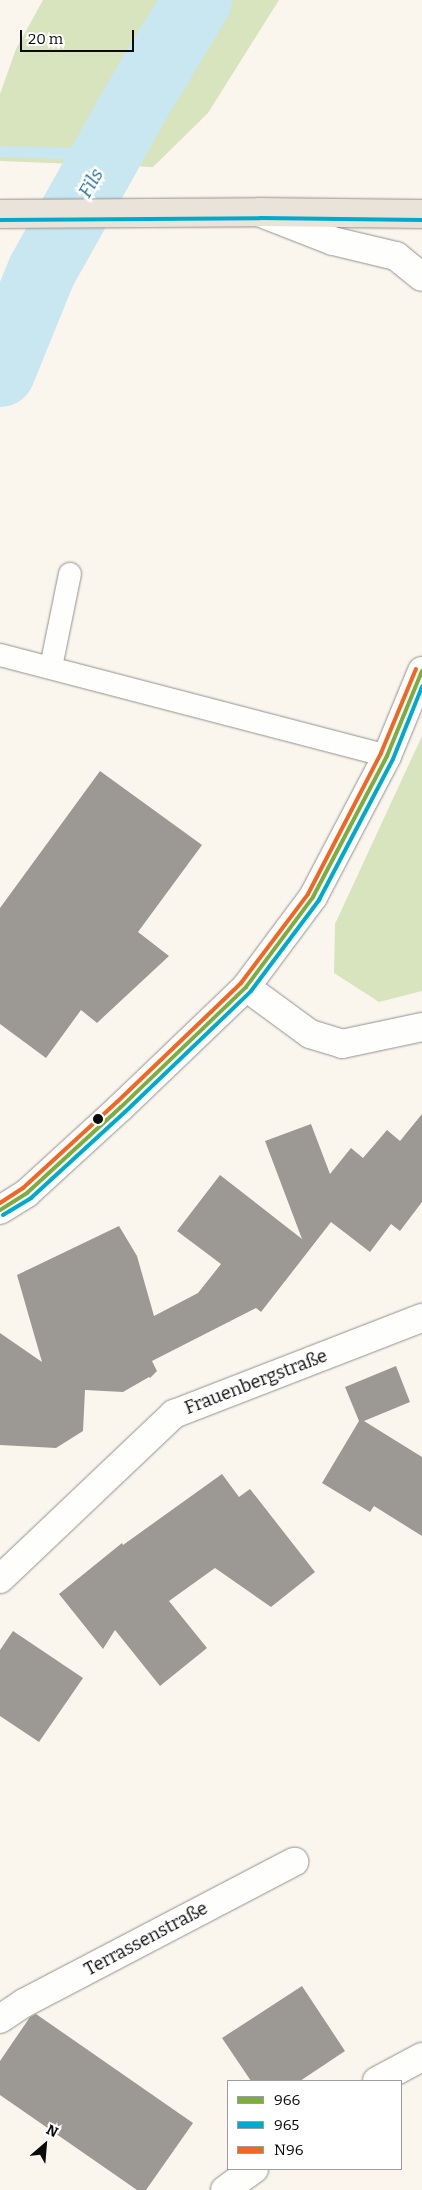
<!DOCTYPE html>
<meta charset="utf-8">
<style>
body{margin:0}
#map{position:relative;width:422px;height:2190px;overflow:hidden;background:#faf6ee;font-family:Bitter,serif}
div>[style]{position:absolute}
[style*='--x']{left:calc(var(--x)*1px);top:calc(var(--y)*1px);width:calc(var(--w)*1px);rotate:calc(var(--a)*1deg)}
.forest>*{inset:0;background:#d7e4be}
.stream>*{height:11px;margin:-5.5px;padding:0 5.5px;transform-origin:5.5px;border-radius:5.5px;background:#c8e7f1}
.river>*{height:69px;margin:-34.5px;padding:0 34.5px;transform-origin:34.5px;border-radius:34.5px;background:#c8e7f1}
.building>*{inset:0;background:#9c9995}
.roads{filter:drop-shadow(0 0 1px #93918d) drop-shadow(0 0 1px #93918d)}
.service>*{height:22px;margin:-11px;padding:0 11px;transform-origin:11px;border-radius:11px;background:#fefefc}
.minor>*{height:28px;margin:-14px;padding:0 14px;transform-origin:14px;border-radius:14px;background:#fefefc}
.primary>*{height:28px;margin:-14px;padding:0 14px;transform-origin:14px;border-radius:14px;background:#eae3d9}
.bus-1>*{height:4px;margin:-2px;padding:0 2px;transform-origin:2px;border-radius:2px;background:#7dad3e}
.bus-2>*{height:4px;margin:-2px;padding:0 2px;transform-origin:2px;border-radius:2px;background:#00a9ce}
.bus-3>*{height:4px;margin:-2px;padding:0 2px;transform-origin:2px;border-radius:2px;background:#f26522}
.dots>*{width:14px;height:14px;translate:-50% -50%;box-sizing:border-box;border:2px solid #fff;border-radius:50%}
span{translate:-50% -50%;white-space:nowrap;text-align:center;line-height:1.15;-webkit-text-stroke:5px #fff;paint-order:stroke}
.street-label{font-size:18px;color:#0b0b0b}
.water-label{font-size:19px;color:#1d6e94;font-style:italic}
.legend{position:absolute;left:227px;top:2080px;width:175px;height:90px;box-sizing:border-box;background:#fff;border:1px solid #9d9d9d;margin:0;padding:6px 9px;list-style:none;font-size:15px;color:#0b0b0b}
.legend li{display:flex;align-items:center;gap:10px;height:25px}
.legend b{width:25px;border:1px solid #9d9d9d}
.north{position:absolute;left:20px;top:2120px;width:50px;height:50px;-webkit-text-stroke:4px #fff;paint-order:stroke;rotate:27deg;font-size:14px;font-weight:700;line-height:20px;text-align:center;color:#0b0b0b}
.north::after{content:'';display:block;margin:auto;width:18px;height:22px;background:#0b0b0b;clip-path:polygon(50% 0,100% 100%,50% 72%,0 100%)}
.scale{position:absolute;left:20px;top:30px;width:114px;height:22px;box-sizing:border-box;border:2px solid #0b0b0b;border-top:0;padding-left:6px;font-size:15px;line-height:18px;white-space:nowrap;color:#0b0b0b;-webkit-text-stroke:4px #fff;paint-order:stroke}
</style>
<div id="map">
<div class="forest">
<div style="clip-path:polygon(43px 0,279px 0,208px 113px,153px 167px,0 161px,0 94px,16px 49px)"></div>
<div style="clip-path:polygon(422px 736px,422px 991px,379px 1002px,334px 973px,335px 924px)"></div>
</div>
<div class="stream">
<div style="--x:0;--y:151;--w:106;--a:1.6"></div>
</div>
<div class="river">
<div style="--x:0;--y:372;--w:109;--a:-67.9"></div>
<div style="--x:41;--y:271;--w:195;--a:-60.8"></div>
<div style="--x:136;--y:101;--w:118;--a:-58.9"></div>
</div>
<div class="building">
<div style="clip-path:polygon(100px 771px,202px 845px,138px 932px,169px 956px,97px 1023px,81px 1010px,46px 1058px,0 1024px,0 908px)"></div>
<div style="clip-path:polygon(422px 1114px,422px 1202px,400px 1231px,391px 1224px,370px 1252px,331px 1222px,261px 1312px,256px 1308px,152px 1361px,157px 1371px,150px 1378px,149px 1377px,123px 1392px,85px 1390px,83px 1431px,56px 1448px,0 1445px,0 1333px,42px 1362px,17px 1275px,119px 1226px,137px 1256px,154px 1316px,198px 1293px,221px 1264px,177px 1231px,220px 1175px,302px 1239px,265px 1141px,311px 1124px,330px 1174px,351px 1148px,363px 1158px,387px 1130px,400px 1141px)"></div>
<div style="clip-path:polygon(396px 1366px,410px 1402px,364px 1421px,422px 1457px,422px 1536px,374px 1506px,370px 1512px,322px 1483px,359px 1421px,345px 1387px)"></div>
<div style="clip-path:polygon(222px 1474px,239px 1497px,250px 1489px,315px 1572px,271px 1607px,215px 1568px,169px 1601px,207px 1648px,160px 1686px,115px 1630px,103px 1649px,59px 1594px,122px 1543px,123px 1545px)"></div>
<div style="clip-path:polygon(13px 1631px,83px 1678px,39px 1742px,0 1716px,0 1650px)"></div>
<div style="clip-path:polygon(302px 1986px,345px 2051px,300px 2081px,251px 2081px,222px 2038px)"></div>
<div style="clip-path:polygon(36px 2014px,193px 2123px,146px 2190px,137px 2190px,0 2095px,0 2061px,30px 2017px)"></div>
</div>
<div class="roads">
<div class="service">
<div style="--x:0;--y:655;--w:400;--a:14.6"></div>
<div style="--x:51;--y:667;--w:95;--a:-78.5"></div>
</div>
<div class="minor">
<div style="--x:261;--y:213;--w:77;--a:21.3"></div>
<div style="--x:333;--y:241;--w:65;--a:13.4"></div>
<div style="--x:396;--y:256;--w:33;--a:39"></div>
<div style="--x:246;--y:987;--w:79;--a:36.3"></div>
<div style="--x:310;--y:1034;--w:34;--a:17"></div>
<div style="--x:342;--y:1044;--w:82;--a:-12"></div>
<div style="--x:0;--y:1210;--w:32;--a:-32"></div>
<div style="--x:27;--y:1193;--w:127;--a:-42.5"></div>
<div style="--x:121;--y:1107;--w:173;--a:-43.8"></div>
<div style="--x:246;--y:987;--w:112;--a:-53.3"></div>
<div style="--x:313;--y:897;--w:159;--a:-62.3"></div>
<div style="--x:387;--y:756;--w:92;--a:-67.6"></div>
<div style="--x:0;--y:1579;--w:240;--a:-43.5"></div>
<div style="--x:174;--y:1414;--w:266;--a:-21.2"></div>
<div style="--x:0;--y:2019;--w:29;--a:-34"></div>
<div style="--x:24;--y:2003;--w:305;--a:-27.6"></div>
<div style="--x:377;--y:2081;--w:51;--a:-28.1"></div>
<div style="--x:225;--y:2190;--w:36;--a:-36"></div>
</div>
<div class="primary">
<div style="--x:0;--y:214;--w:260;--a:-0.4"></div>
<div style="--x:260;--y:212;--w:162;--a:0.7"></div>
</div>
</div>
<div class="bus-1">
<div style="--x:0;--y:1210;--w:32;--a:-32"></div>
<div style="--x:27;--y:1193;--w:127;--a:-42.5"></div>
<div style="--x:121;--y:1107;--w:173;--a:-43.8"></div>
<div style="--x:246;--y:987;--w:112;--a:-53.3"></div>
<div style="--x:313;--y:897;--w:159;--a:-62.3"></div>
<div style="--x:387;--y:756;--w:92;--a:-67.6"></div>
</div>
<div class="bus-2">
<div style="--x:0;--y:220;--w:260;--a:-0.4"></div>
<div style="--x:260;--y:218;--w:162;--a:0.7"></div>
<div style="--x:3;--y:1215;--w:33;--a:-31"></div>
<div style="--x:31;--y:1198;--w:127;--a:-42.5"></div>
<div style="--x:125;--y:1112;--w:175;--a:-43.8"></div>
<div style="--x:251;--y:991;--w:114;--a:-53.2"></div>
<div style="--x:319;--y:900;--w:159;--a:-62.3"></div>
<div style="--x:393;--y:759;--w:78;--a:-68.1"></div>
</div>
<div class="bus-3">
<div style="--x:0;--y:1203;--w:27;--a:-33"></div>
<div style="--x:23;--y:1188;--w:127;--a:-42.5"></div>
<div style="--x:117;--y:1102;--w:172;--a:-43.8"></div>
<div style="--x:241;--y:983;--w:111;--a:-53"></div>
<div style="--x:308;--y:894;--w:159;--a:-62.6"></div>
<div style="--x:381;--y:753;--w:91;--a:-67.4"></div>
</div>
<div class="dots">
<div style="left:98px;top:1119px;background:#0b0b0b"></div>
</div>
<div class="street-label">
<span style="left:256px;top:1382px;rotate:-21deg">Frauenbergstraße</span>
<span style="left:146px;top:1939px;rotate:-28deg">Terrassenstraße</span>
</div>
<div class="water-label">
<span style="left:91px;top:183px;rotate:-60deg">Fils</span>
</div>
<ul class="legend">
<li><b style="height:6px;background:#7dad3e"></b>966</li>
<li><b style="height:6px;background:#00a9ce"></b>965</li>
<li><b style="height:6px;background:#f26522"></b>N96</li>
</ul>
<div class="north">N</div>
<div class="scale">20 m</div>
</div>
